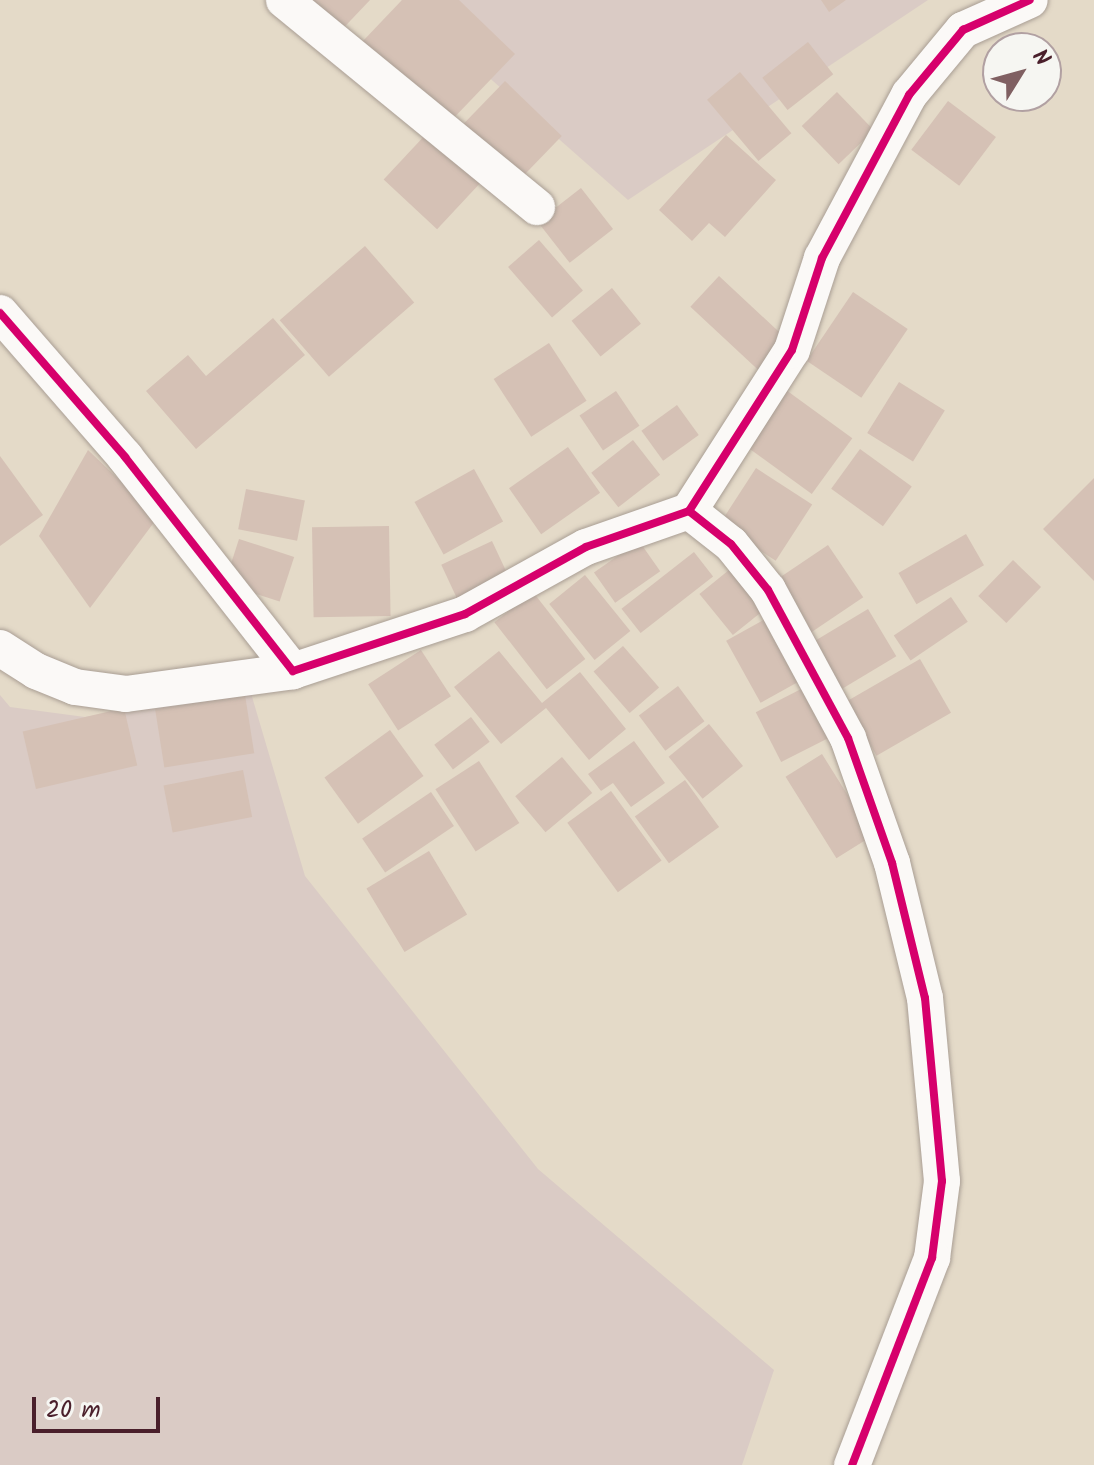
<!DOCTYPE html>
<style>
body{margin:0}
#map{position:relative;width:1094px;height:1465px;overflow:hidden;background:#e4dac8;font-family:Kalam,sans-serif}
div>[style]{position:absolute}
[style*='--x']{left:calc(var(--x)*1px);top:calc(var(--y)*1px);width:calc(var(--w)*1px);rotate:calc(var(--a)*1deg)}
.industrial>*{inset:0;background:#dacbc5}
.building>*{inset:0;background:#d5c1b5;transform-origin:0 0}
.roads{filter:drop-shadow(0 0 2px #a99e94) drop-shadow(0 0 2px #a99e94)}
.street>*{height:36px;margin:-18px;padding:0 18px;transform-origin:18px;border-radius:18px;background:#fbf9f7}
.cycleway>*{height:8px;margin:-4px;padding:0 4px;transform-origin:4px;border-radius:4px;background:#d6006c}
span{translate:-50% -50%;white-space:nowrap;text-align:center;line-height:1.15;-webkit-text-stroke:7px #f6f6f2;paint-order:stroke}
.north{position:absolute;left:982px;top:32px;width:80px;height:80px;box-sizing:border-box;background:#f6f6f2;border:2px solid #b1a0a2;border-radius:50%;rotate:53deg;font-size:22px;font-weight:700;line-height:32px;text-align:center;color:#4a1f2b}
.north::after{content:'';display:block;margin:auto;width:28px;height:36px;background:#806062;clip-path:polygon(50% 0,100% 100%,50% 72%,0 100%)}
.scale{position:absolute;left:32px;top:1397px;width:128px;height:36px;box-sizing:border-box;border:4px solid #4a1f2b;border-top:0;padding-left:10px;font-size:24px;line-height:28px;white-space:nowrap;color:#4a1f2b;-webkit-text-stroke:6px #f6f6f2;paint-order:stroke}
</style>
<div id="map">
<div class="industrial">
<div style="clip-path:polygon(401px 0,928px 0,628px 200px)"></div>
<div style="clip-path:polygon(250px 690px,305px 876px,538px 1169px,774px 1370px,742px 1465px,0 1465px,0 695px,10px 707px,85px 717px)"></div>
</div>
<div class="building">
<div style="clip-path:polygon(293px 0,370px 0,333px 39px)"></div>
<div style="clip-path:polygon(402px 0,459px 0,515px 54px,447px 125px,362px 42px)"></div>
<div style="clip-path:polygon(821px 0,846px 0,829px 12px)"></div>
<div style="left:808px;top:42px;width:41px;height:58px;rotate:52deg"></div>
<div style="left:740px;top:72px;width:80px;height:43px;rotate:50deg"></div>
<div style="left:505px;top:81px;width:79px;height:71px;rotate:44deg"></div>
<div style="left:837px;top:92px;width:53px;height:49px;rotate:46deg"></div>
<div style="left:948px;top:101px;width:60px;height:61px;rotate:37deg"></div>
<div style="left:428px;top:132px;width:73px;height:65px;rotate:43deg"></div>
<div style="clip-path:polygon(726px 135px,776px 180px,725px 237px,709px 223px,692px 241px,659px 210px)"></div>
<div style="left:581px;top:188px;width:52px;height:55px;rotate:52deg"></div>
<div style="left:539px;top:240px;width:67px;height:41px;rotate:49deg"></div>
<div style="left:365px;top:246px;width:75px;height:113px;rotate:49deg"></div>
<div style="left:719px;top:276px;width:98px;height:42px;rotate:43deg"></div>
<div style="left:612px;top:288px;width:46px;height:52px;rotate:51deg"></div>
<div style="left:853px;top:292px;width:66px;height:83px;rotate:34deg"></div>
<div style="clip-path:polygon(273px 318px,305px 355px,196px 449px,146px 391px,188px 355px,206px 376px)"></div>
<div style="left:549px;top:343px;width:69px;height:66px;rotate:57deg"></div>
<div style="left:899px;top:382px;width:54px;height:60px;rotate:32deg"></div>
<div style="left:786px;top:390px;width:82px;height:69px;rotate:36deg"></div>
<div style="left:616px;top:391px;width:42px;height:44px;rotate:56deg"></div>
<div style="left:677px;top:405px;width:37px;height:44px;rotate:54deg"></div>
<div style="left:633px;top:440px;width:44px;height:53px;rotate:52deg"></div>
<div style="left:568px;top:447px;width:56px;height:72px;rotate:55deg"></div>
<div style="left:860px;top:449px;width:64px;height:49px;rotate:36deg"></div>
<div style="clip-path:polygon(88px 450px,158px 517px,90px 608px,39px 536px)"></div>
<div style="clip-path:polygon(0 456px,43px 515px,0 546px)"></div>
<div style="left:756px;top:468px;width:67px;height:67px;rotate:33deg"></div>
<div style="left:474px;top:469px;width:60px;height:68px;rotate:61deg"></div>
<div style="clip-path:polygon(1094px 478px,1094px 581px,1043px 529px)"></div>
<div style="left:246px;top:489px;width:60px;height:41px;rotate:11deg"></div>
<div style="left:389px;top:526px;width:90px;height:77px;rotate:89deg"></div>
<div style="left:966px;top:534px;width:36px;height:78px;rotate:60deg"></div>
<div style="left:239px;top:539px;width:58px;height:47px;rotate:18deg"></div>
<div style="left:492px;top:541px;width:47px;height:56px;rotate:65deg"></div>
<div style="left:639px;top:541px;width:37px;height:55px;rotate:55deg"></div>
<div style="left:828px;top:545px;width:63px;height:68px;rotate:56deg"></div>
<div style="left:694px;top:552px;width:31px;height:92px;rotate:52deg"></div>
<div style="left:1013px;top:560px;width:39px;height:50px;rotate:44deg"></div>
<div style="left:729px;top:570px;width:53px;height:38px;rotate:51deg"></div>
<div style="left:585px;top:575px;width:72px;height:46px;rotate:51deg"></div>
<div style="left:533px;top:592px;width:85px;height:49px;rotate:52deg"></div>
<div style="left:951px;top:597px;width:30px;height:69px;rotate:56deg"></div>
<div style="left:868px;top:609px;width:55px;height:68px;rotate:59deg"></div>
<div style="left:769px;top:617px;width:71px;height:49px;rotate:61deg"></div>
<div style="left:623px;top:646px;width:55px;height:39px;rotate:49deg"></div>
<div style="left:421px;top:650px;width:55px;height:63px;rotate:57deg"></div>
<div style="clip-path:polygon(499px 651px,542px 703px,580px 672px,626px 729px,589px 760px,546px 708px,501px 744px,454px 687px)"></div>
<div style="left:920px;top:659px;width:62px;height:86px;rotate:60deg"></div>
<div style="left:811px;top:684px;width:56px;height:62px;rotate:63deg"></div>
<div style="left:678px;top:686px;width:44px;height:49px;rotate:53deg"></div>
<div style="left:245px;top:695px;width:59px;height:91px;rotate:81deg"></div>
<div style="left:124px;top:708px;width:59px;height:104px;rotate:77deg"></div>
<div style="left:471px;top:717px;width:31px;height:46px;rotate:53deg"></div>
<div style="left:709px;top:724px;width:54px;height:52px;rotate:51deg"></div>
<div style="left:390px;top:730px;width:57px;height:81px;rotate:54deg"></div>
<div style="clip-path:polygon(634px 741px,665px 783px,631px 807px,613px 783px,601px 791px,588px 774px)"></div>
<div style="left:822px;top:754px;width:96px;height:43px;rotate:58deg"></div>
<div style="left:562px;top:757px;width:47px;height:61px;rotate:50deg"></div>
<div style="left:479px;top:761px;width:74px;height:52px;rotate:57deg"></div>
<div style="left:243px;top:770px;width:48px;height:81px;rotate:79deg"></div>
<div style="left:685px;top:780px;width:58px;height:62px;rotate:54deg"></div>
<div style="left:611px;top:791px;width:86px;height:54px;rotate:54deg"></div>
<div style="left:431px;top:792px;width:41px;height:83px;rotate:56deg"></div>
<div style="left:429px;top:851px;width:74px;height:73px;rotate:59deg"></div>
</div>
<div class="roads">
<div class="street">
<div style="--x:284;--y:0;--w:327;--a:39.3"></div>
<div style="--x:0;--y:313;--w:191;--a:49"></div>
<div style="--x:125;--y:457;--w:272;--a:51.9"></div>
<div style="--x:293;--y:671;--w:181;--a:-18.3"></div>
<div style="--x:465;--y:614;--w:138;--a:-29"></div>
<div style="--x:586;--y:547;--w:109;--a:-19.3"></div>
<div style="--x:689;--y:511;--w:191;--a:-57.4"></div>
<div style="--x:792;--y:350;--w:97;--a:-71.9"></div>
<div style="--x:822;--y:258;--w:185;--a:-61.9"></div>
<div style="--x:909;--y:95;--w:85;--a:-50.3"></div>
<div style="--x:963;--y:30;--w:73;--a:-24.1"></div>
<div style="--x:689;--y:511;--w:53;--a:38.2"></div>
<div style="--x:731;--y:544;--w:59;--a:51.2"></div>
<div style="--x:768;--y:590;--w:168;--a:61.6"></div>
<div style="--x:848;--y:738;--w:133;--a:70.6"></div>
<div style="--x:892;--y:863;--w:139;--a:76.3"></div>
<div style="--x:925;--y:998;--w:184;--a:84.7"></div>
<div style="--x:942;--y:1181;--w:78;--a:97.4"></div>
<div style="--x:932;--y:1258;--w:222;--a:111.1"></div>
<div style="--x:0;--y:648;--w:43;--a:32.6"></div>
<div style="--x:36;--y:671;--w:42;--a:22.3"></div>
<div style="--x:75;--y:687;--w:51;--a:7.8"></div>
<div style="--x:126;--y:694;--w:169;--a:-7.8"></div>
</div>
</div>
<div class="cycleway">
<div style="--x:0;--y:313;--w:191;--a:49"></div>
<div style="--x:125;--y:457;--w:272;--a:51.9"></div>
<div style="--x:293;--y:671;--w:181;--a:-18.3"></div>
<div style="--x:465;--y:614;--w:138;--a:-29"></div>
<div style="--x:586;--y:547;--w:109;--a:-19.3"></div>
<div style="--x:689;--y:511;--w:191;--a:-57.4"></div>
<div style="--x:792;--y:350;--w:97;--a:-71.9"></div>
<div style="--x:822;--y:258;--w:185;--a:-61.9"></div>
<div style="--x:909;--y:95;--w:85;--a:-50.3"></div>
<div style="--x:963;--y:30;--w:73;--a:-24.1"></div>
<div style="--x:689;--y:511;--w:53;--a:38.2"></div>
<div style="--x:731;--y:544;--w:59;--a:51.2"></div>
<div style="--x:768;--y:590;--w:168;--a:61.6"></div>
<div style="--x:848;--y:738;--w:133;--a:70.6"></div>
<div style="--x:892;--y:863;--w:139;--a:76.3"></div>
<div style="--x:925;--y:998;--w:184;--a:84.7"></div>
<div style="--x:942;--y:1181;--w:78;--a:97.4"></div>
<div style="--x:932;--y:1258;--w:222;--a:111.1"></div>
</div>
<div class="north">N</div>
<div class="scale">20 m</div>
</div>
